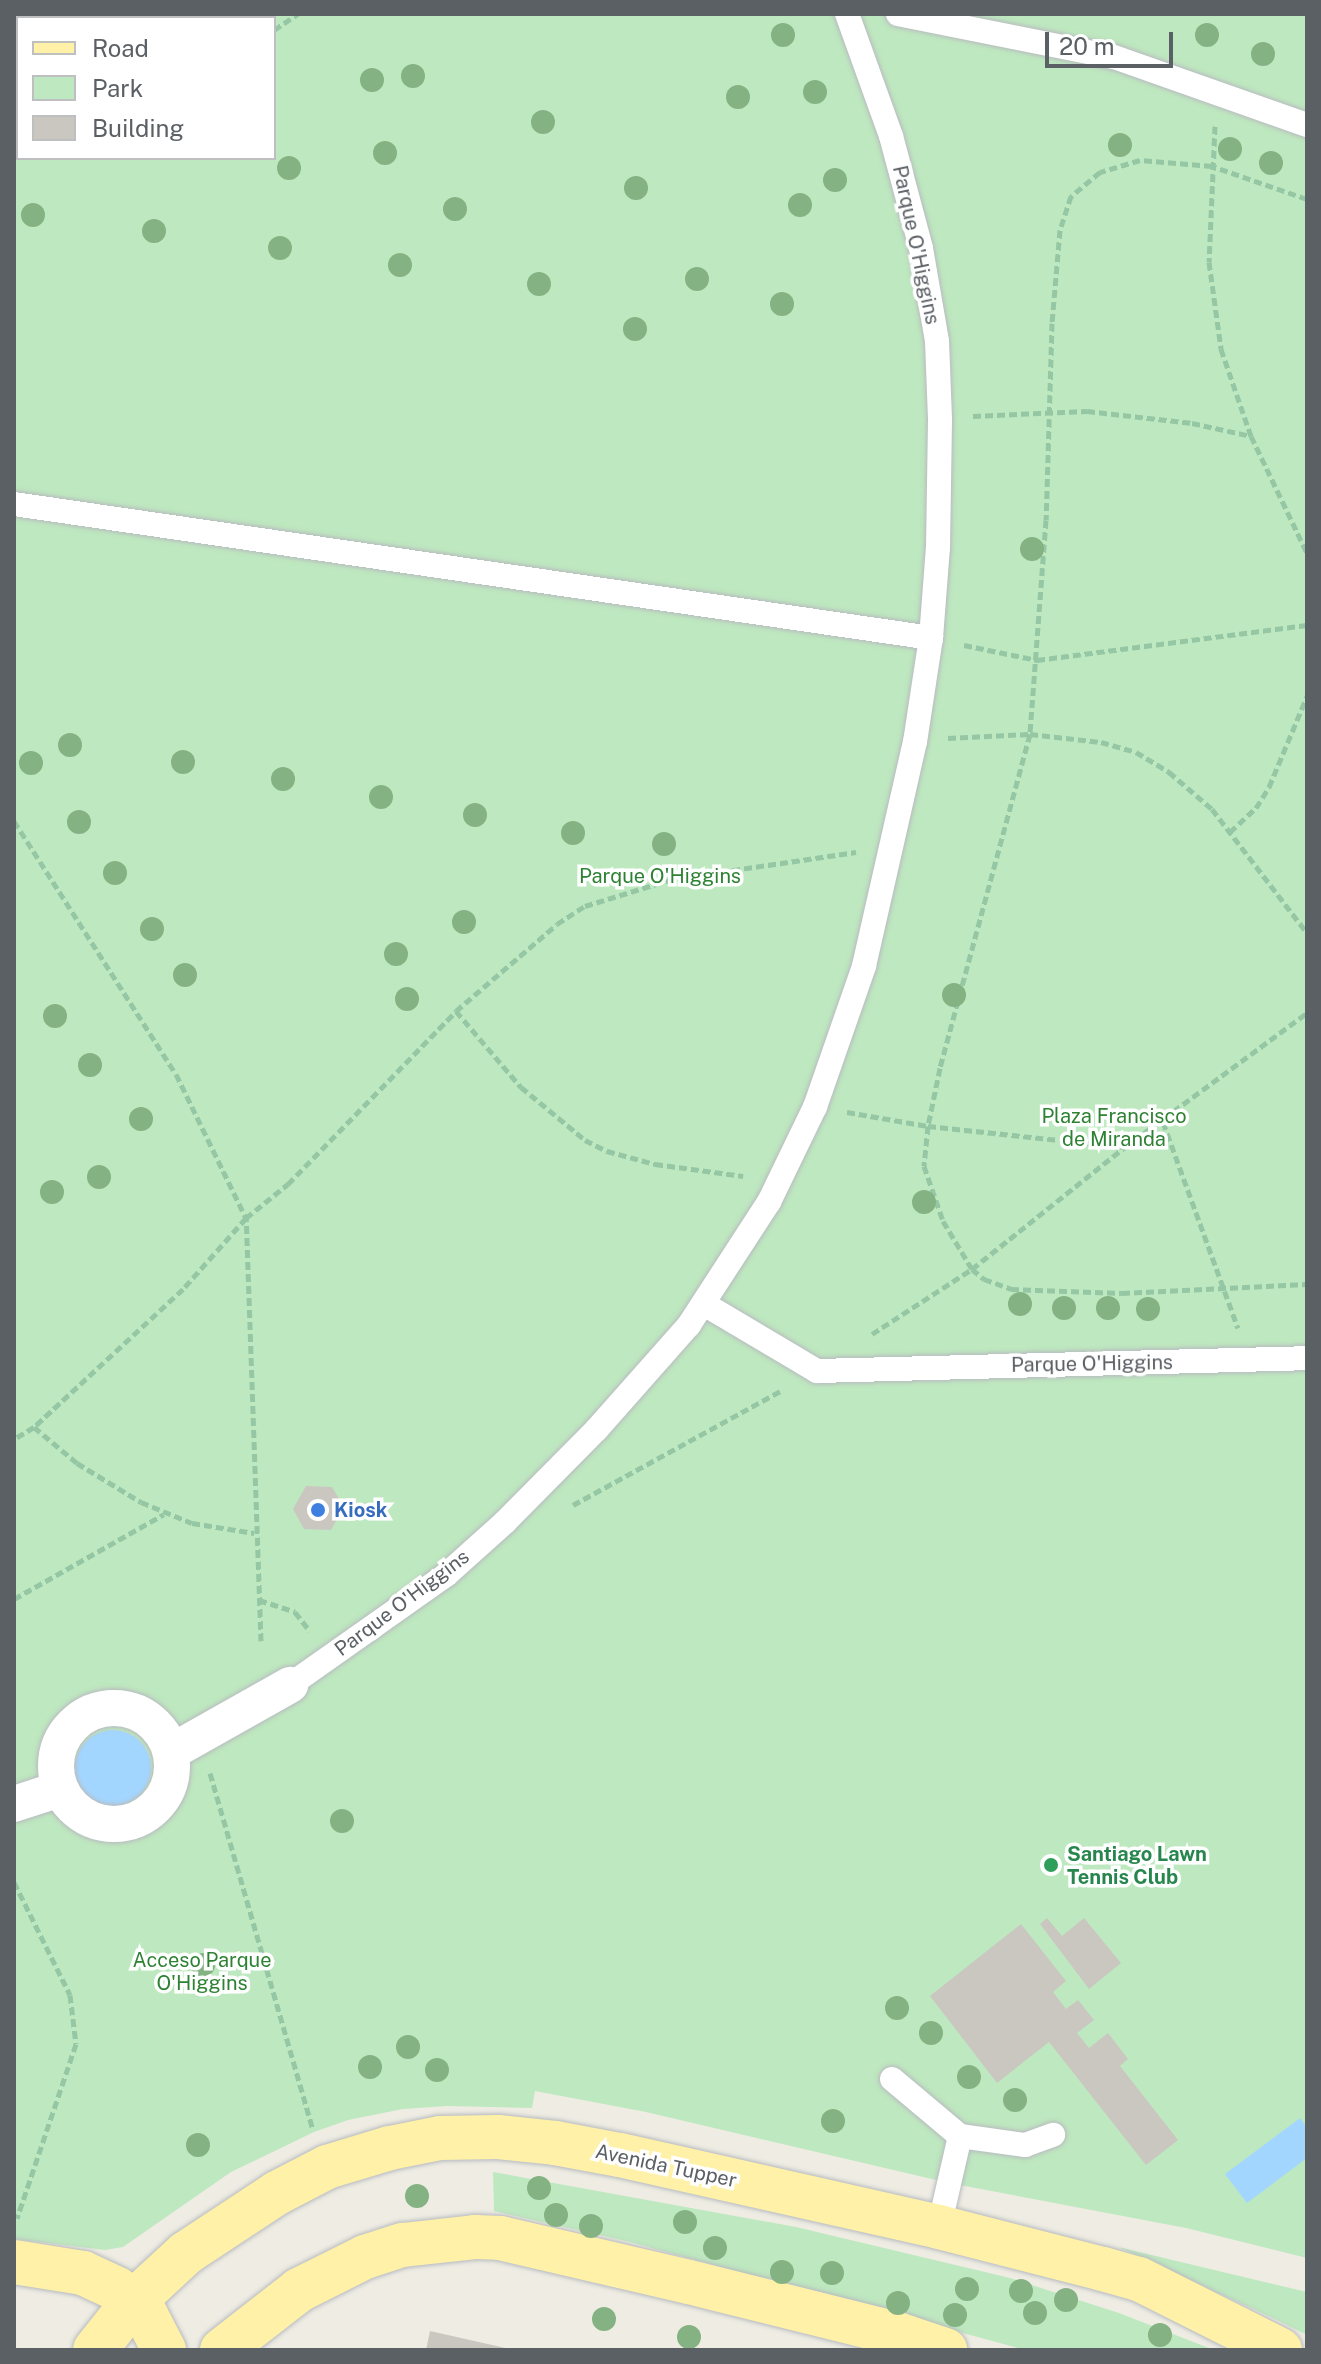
<!DOCTYPE html>
<style>
body{margin:0}
#map{position:relative;width:1321px;height:2364px;overflow:hidden;background:#efede3;font-family:"Public Sans",sans-serif}
div>[style]{position:absolute}
[style*='--x']{left:calc(var(--x)*1px);top:calc(var(--y)*1px);width:calc(var(--w)*1px);rotate:calc(var(--a)*1deg)}
.green>*{inset:0;background:#bee8bf}
.water>*{inset:0;background:#a3d6ff}
.round{border-radius:50%}
.building>*{inset:0;background:#cac7c0}
.path>*{height:5px;margin-top:-2.5px;transform-origin:0;background:repeating-linear-gradient(90deg,#95c7a4 0 8px,transparent 0 12px)}
.roads{filter:drop-shadow(0 0 2px #b8bbc0) drop-shadow(0 0 2px #b8bbc0)}
.service>*{height:24px;margin:-12px;padding:0 12px;transform-origin:12px;border-radius:12px;background:#fff}
.pedestrian>*{height:36px;margin:-18px;padding:0 18px;transform-origin:18px;border-radius:18px;background:#fff}
.pedestrian>.ring{margin:-18px;padding:0;box-sizing:content-box;background:none;border:36px solid #fff;border-radius:50%}
.primary>*{height:44px;margin:-22px;padding:0 22px;transform-origin:22px;border-radius:22px;background:#fff2a8}
.trees>*{width:24px;height:24px;margin:-12px;border-radius:50%;background:#85b282}
.dots>*{width:22px;height:22px;translate:-50% -50%;box-sizing:border-box;border:4px solid #fff;border-radius:50%}
span{translate:-50% -50%;white-space:nowrap;text-align:center;line-height:1.15;-webkit-text-stroke:7px #fff;paint-order:stroke}
.street-label{font-size:20px;color:#5b6065}
.park-label{font-size:20px;color:#2e8233}
.shop-label{font-size:20px;color:#366cbe;font-weight:700}
.left{translate:0 -50%;text-align:left}
.leisure-label{font-size:20px;color:#27864d;font-weight:700}
.frame{position:absolute;inset:0;border:16px solid #5b6065;pointer-events:none}
.legend{position:absolute;left:16px;top:16px;width:260px;height:144px;box-sizing:border-box;background:#fff;border:2px solid #bdbfc1;margin:0;padding:10px 14px;list-style:none;font-size:24px;color:#5b6065}
.legend li{display:flex;align-items:center;gap:16px;height:40px}
.legend b{width:40px;border:2px solid #bdbfc1}
.scale{position:absolute;left:1045px;top:32px;width:128px;height:36px;box-sizing:border-box;border:4px solid #5b6065;border-top:0;padding-left:10px;font-size:24px;line-height:28px;white-space:nowrap;color:#5b6065;-webkit-text-stroke:6px #fff;paint-order:stroke}
</style>
<div id="map">
<div class="green">
<div style="clip-path:polygon(evenodd,14px 14px,1307px 14px,1307px 2258px,1186px 2228px,949px 2183px,646px 2112px,535px 2091px,532px 2108px,447px 2106px,403px 2109px,348px 2120px,314px 2132px,231px 2172px,123px 2247px,105px 2250px,14px 2239px,14px 14px,18px 18px,274px 18px,274px 158px,18px 158px,18px 18px)"></div>
<div style="clip-path:polygon(493px 2172px,796px 2227px,1010px 2278px,1119px 2313px,1214px 2350px,1025px 2350px,630px 2242px,494px 2211px)"></div>
<div style="clip-path:polygon(1118px 2247px,1307px 2292px,1307px 2335px,1277px 2320px)"></div>
</div>
<div class="water">
<div class="round" style="left:75px;top:1730px;width:76px;height:76px"></div>
<div style="clip-path:polygon(1300px 2118px,1307px 2128px,1307px 2158px,1247px 2203px,1225px 2174px)"></div>
</div>
<div class="building">
<div style="clip-path:polygon(306px 1486px,332px 1487px,344px 1507px,331px 1530px,304px 1529px,293px 1509px)"></div>
<div style="clip-path:polygon(1047px 1918px,1062px 1936px,1084px 1918px,1121px 1963px,1089px 1989px,1040px 1924px)"></div>
<div style="clip-path:polygon(1021px 1924px,1066px 1981px,1053px 1992px,1066px 2009px,1078px 2000px,1094px 2020px,1077px 2033px,1089px 2048px,1108px 2033px,1128px 2059px,1120px 2066px,1178px 2140px,1146px 2165px,1049px 2042px,997px 2083px,930px 1996px)"></div>
<div style="clip-path:polygon(430px 2331px,510px 2349px,510px 2350px,426px 2350px)"></div>
</div>
<div class="path">
<div style="--x:166;--y:14;--w:6;--a:39"></div>
<div style="--x:274;--y:30;--w:29;--a:-34"></div>
<div style="--x:1215;--y:126;--w:136;--a:92.5"></div>
<div style="--x:1209;--y:262;--w:88;--a:82.1"></div>
<div style="--x:1221;--y:349;--w:92;--a:71"></div>
<div style="--x:1251;--y:436;--w:130;--a:64.4"></div>
<div style="--x:1307;--y:199;--w:101;--a:-160.8"></div>
<div style="--x:1212;--y:166;--w:72;--a:-175.2"></div>
<div style="--x:1140;--y:160;--w:42;--a:163.3"></div>
<div style="--x:1100;--y:172;--w:38;--a:140"></div>
<div style="--x:1071;--y:196;--w:36;--a:108"></div>
<div style="--x:1060;--y:230;--w:93;--a:94.9"></div>
<div style="--x:1052;--y:323;--w:197;--a:91.7"></div>
<div style="--x:1046;--y:520;--w:215;--a:94.3"></div>
<div style="--x:1030;--y:734;--w:346;--a:105.1"></div>
<div style="--x:940;--y:1068;--w:59;--a:101.7"></div>
<div style="--x:928;--y:1126;--w:40;--a:95.7"></div>
<div style="--x:924;--y:1166;--w:58;--a:70.9"></div>
<div style="--x:943;--y:1221;--w:56;--a:58.9"></div>
<div style="--x:972;--y:1269;--w:16;--a:40"></div>
<div style="--x:984;--y:1279;--w:29;--a:20"></div>
<div style="--x:1011;--y:1289;--w:111;--a:2.1"></div>
<div style="--x:1122;--y:1293;--w:185;--a:-2.8"></div>
<div style="--x:973;--y:416;--w:114;--a:-2.5"></div>
<div style="--x:1087;--y:411;--w:106;--a:6.5"></div>
<div style="--x:1192;--y:423;--w:60;--a:12.4"></div>
<div style="--x:964;--y:645;--w:75;--a:11.6"></div>
<div style="--x:1037;--y:660;--w:272;--a:-7.4"></div>
<div style="--x:948;--y:738;--w:82;--a:-2.8"></div>
<div style="--x:1030;--y:734;--w:71;--a:6.4"></div>
<div style="--x:1101;--y:742;--w:36;--a:16"></div>
<div style="--x:1136;--y:752;--w:39;--a:31"></div>
<div style="--x:1169;--y:772;--w:57;--a:40.7"></div>
<div style="--x:1212;--y:809;--w:156;--a:52.5"></div>
<div style="--x:14;--y:821;--w:300;--a:57.4"></div>
<div style="--x:176;--y:1074;--w:160;--a:64.1"></div>
<div style="--x:246;--y:1218;--w:95;--a:131.6"></div>
<div style="--x:183;--y:1289;--w:203;--a:137.2"></div>
<div style="--x:34;--y:1427;--w:23;--a:149"></div>
<div style="--x:1230;--y:832;--w:35;--a:-43"></div>
<div style="--x:1256;--y:808;--w:25;--a:-58"></div>
<div style="--x:1269;--y:787;--w:99;--a:-67.3"></div>
<div style="--x:456;--y:1011;--w:100;--a:49.5"></div>
<div style="--x:521;--y:1087;--w:83;--a:39.6"></div>
<div style="--x:585;--y:1140;--w:25;--a:27"></div>
<div style="--x:607;--y:1151;--w:50;--a:15.2"></div>
<div style="--x:655;--y:1164;--w:89;--a:7.8"></div>
<div style="--x:847;--y:1112;--w:82;--a:9.8"></div>
<div style="--x:928;--y:1126;--w:198;--a:6.1"></div>
<div style="--x:1163;--y:1122;--w:219;--a:70"></div>
<div style="--x:872;--y:1334;--w:119;--a:-33"></div>
<div style="--x:972;--y:1269;--w:196;--a:-38.6"></div>
<div style="--x:1125;--y:1147;--w:226;--a:-36.4"></div>
<div style="--x:34;--y:1427;--w:56;--a:39.9"></div>
<div style="--x:77;--y:1463;--w:75;--a:31.4"></div>
<div style="--x:141;--y:1502;--w:55;--a:22.4"></div>
<div style="--x:192;--y:1523;--w:63;--a:9.2"></div>
<div style="--x:573;--y:1505;--w:239;--a:-28.8"></div>
<div style="--x:14;--y:1599;--w:172;--a:-29.5"></div>
<div style="--x:259;--y:1600;--w:38;--a:18"></div>
<div style="--x:295;--y:1612;--w:24;--a:52"></div>
<div style="--x:261;--y:1641;--w:423;--a:-92"></div>
<div style="--x:246;--y:1218;--w:54;--a:-39"></div>
<div style="--x:288;--y:1184;--w:241;--a:-45.8"></div>
<div style="--x:456;--y:1011;--w:133;--a:-40.7"></div>
<div style="--x:557;--y:924;--w:33;--a:-33"></div>
<div style="--x:585;--y:906;--w:92;--a:-17.1"></div>
<div style="--x:673;--y:879;--w:185;--a:-8.4"></div>
<div style="--x:210;--y:1773;--w:371;--a:73.9"></div>
<div style="--x:14;--y:1882;--w:126;--a:63.6"></div>
<div style="--x:70;--y:1995;--w:49;--a:83"></div>
<div style="--x:76;--y:2044;--w:184;--a:108.7"></div>
</div>
<div class="roads">
<div class="service">
<div style="--x:898;--y:14;--w:220;--a:11.3"></div>
<div style="--x:1114;--y:57;--w:205;--a:19.4"></div>
<div style="--x:14;--y:504;--w:927;--a:8.31"></div>
<div style="--x:704;--y:1304;--w:131;--a:30.7"></div>
<div style="--x:817;--y:1371;--w:490;--a:-1.5"></div>
<div style="--x:290;--y:1685;--w:191;--a:-35.2"></div>
<div style="--x:446;--y:1575;--w:79;--a:-41.9"></div>
<div style="--x:505;--y:1522;--w:131;--a:-45.3"></div>
<div style="--x:597;--y:1429;--w:139;--a:-48.5"></div>
<div style="--x:689;--y:1325;--w:147;--a:-57"></div>
<div style="--x:769;--y:1202;--w:106;--a:-64.2"></div>
<div style="--x:815;--y:1107;--w:149;--a:-70.8"></div>
<div style="--x:864;--y:966;--w:230;--a:-77.2"></div>
<div style="--x:915;--y:742;--w:105;--a:-81.3"></div>
<div style="--x:931;--y:638;--w:90;--a:-85.6"></div>
<div style="--x:938;--y:548;--w:129;--a:-89.1"></div>
<div style="--x:940;--y:419;--w:78;--a:-92.2"></div>
<div style="--x:937;--y:341;--w:94;--a:-99.8"></div>
<div style="--x:921;--y:248;--w:116;--a:-105"></div>
<div style="--x:891;--y:136;--w:130;--a:-109.8"></div>
<div style="--x:892;--y:2079;--w:89;--a:40"></div>
<div style="--x:939;--y:2227;--w:93;--a:-77"></div>
<div style="--x:960;--y:2136;--w:66;--a:7.9"></div>
<div style="--x:1025;--y:2145;--w:30;--a:-20"></div>
</div>
<div class="pedestrian">
<div class="ring" style="left:56px;top:1708px;width:80px;height:80px"></div>
<div style="--x:171;--y:1752;--w:137;--a:-29.4"></div>
<div style="--x:14;--y:1804;--w:48;--a:-18.1"></div>
</div>
<div class="primary">
<div style="--x:14;--y:2262;--w:70;--a:9.1"></div>
<div style="--x:83;--y:2273;--w:38;--a:25"></div>
<div style="--x:117;--y:2289;--w:37;--a:41"></div>
<div style="--x:145;--y:2313;--w:42;--a:62.8"></div>
<div style="--x:95;--y:2350;--w:61;--a:-51.6"></div>
<div style="--x:133;--y:2302;--w:72;--a:-42.8"></div>
<div style="--x:186;--y:2253;--w:109;--a:-33.4"></div>
<div style="--x:277;--y:2193;--w:56;--a:-27.5"></div>
<div style="--x:327;--y:2167;--w:66;--a:-16.8"></div>
<div style="--x:390;--y:2148;--w:51;--a:-11.3"></div>
<div style="--x:440;--y:2138;--w:58;--a:-1"></div>
<div style="--x:498;--y:2137;--w:57;--a:6"></div>
<div style="--x:555;--y:2143;--w:66;--a:10.5"></div>
<div style="--x:620;--y:2155;--w:327;--a:12.7"></div>
<div style="--x:939;--y:2227;--w:169;--a:14.4"></div>
<div style="--x:1103;--y:2269;--w:37;--a:16"></div>
<div style="--x:1139;--y:2279;--w:158;--a:26.7"></div>
<div style="--x:222;--y:2350;--w:98;--a:-37.9"></div>
<div style="--x:299;--y:2290;--w:74;--a:-26.6"></div>
<div style="--x:365;--y:2257;--w:40;--a:-18"></div>
<div style="--x:403;--y:2245;--w:72;--a:-6.3"></div>
<div style="--x:475;--y:2237;--w:25;--a:2"></div>
<div style="--x:500;--y:2238;--w:194;--a:13.1"></div>
<div style="--x:689;--y:2282;--w:214;--a:14"></div>
<div style="--x:897;--y:2334;--w:51;--a:18.4"></div>
</div>
</div>
<div class="trees">
<div style="left:783px;top:35px"></div>
<div style="left:1207px;top:35px"></div>
<div style="left:1263px;top:54px"></div>
<div style="left:413px;top:76px"></div>
<div style="left:372px;top:80px"></div>
<div style="left:815px;top:92px"></div>
<div style="left:738px;top:97px"></div>
<div style="left:543px;top:122px"></div>
<div style="left:1120px;top:145px"></div>
<div style="left:1230px;top:149px"></div>
<div style="left:385px;top:153px"></div>
<div style="left:1271px;top:163px"></div>
<div style="left:289px;top:168px"></div>
<div style="left:835px;top:180px"></div>
<div style="left:636px;top:188px"></div>
<div style="left:800px;top:205px"></div>
<div style="left:455px;top:209px"></div>
<div style="left:33px;top:215px"></div>
<div style="left:154px;top:231px"></div>
<div style="left:280px;top:248px"></div>
<div style="left:400px;top:265px"></div>
<div style="left:697px;top:279px"></div>
<div style="left:539px;top:284px"></div>
<div style="left:782px;top:304px"></div>
<div style="left:635px;top:329px"></div>
<div style="left:1032px;top:549px"></div>
<div style="left:70px;top:745px"></div>
<div style="left:183px;top:762px"></div>
<div style="left:31px;top:763px"></div>
<div style="left:283px;top:779px"></div>
<div style="left:381px;top:797px"></div>
<div style="left:475px;top:815px"></div>
<div style="left:79px;top:822px"></div>
<div style="left:573px;top:833px"></div>
<div style="left:664px;top:844px"></div>
<div style="left:115px;top:873px"></div>
<div style="left:464px;top:922px"></div>
<div style="left:152px;top:929px"></div>
<div style="left:396px;top:954px"></div>
<div style="left:185px;top:975px"></div>
<div style="left:954px;top:995px"></div>
<div style="left:407px;top:999px"></div>
<div style="left:55px;top:1016px"></div>
<div style="left:90px;top:1065px"></div>
<div style="left:141px;top:1119px"></div>
<div style="left:99px;top:1177px"></div>
<div style="left:52px;top:1192px"></div>
<div style="left:924px;top:1202px"></div>
<div style="left:1020px;top:1304px"></div>
<div style="left:1064px;top:1308px"></div>
<div style="left:1108px;top:1308px"></div>
<div style="left:1148px;top:1309px"></div>
<div style="left:342px;top:1821px"></div>
<div style="left:203px;top:1965px"></div>
<div style="left:897px;top:2008px"></div>
<div style="left:931px;top:2033px"></div>
<div style="left:408px;top:2047px"></div>
<div style="left:370px;top:2067px"></div>
<div style="left:437px;top:2070px"></div>
<div style="left:969px;top:2077px"></div>
<div style="left:1015px;top:2100px"></div>
<div style="left:833px;top:2121px"></div>
<div style="left:198px;top:2145px"></div>
<div style="left:539px;top:2188px"></div>
<div style="left:417px;top:2196px"></div>
<div style="left:556px;top:2215px"></div>
<div style="left:685px;top:2222px"></div>
<div style="left:591px;top:2226px"></div>
<div style="left:715px;top:2248px"></div>
<div style="left:782px;top:2272px"></div>
<div style="left:832px;top:2273px"></div>
<div style="left:967px;top:2289px"></div>
<div style="left:1021px;top:2291px"></div>
<div style="left:1066px;top:2300px"></div>
<div style="left:898px;top:2303px"></div>
<div style="left:1035px;top:2313px"></div>
<div style="left:955px;top:2315px"></div>
<div style="left:604px;top:2319px"></div>
<div style="left:1160px;top:2335px"></div>
<div style="left:689px;top:2337px"></div>
</div>
<div class="dots">
<div style="left:318px;top:1510px;background:#3f7fe0"></div>
<div style="left:1051px;top:1865px;background:#2e9e5b"></div>
</div>
<div class="street-label">
<span style="left:916px;top:245px;rotate:78deg">Parque O'Higgins</span>
<span style="left:1092px;top:1364px;rotate:-1deg">Parque O'Higgins</span>
<span style="left:402px;top:1603px;rotate:-37deg">Parque O'Higgins</span>
<span style="left:666px;top:2166px;rotate:12deg">Avenida Tupper</span>
</div>
<div class="park-label">
<span style="left:660px;top:876px">Parque O'Higgins</span>
<span style="left:1114px;top:1128px">Plaza Francisco<br>de Miranda</span>
<span style="left:202px;top:1972px">Acceso Parque<br>O'Higgins</span>
</div>
<div class="shop-label">
<span class="left" style="left:334px;top:1510px">Kiosk</span>
</div>
<div class="leisure-label">
<span class="left" style="left:1067px;top:1866px">Santiago Lawn<br>Tennis Club</span>
</div>
<div class="frame"></div>
<ul class="legend">
<li><b style="height:10px;background:#fff2a8"></b>Road</li>
<li><b style="height:22px;background:#bee8bf"></b>Park</li>
<li><b style="height:22px;background:#cac7c0"></b>Building</li>
</ul>
<div class="scale">20 m</div>
</div>
